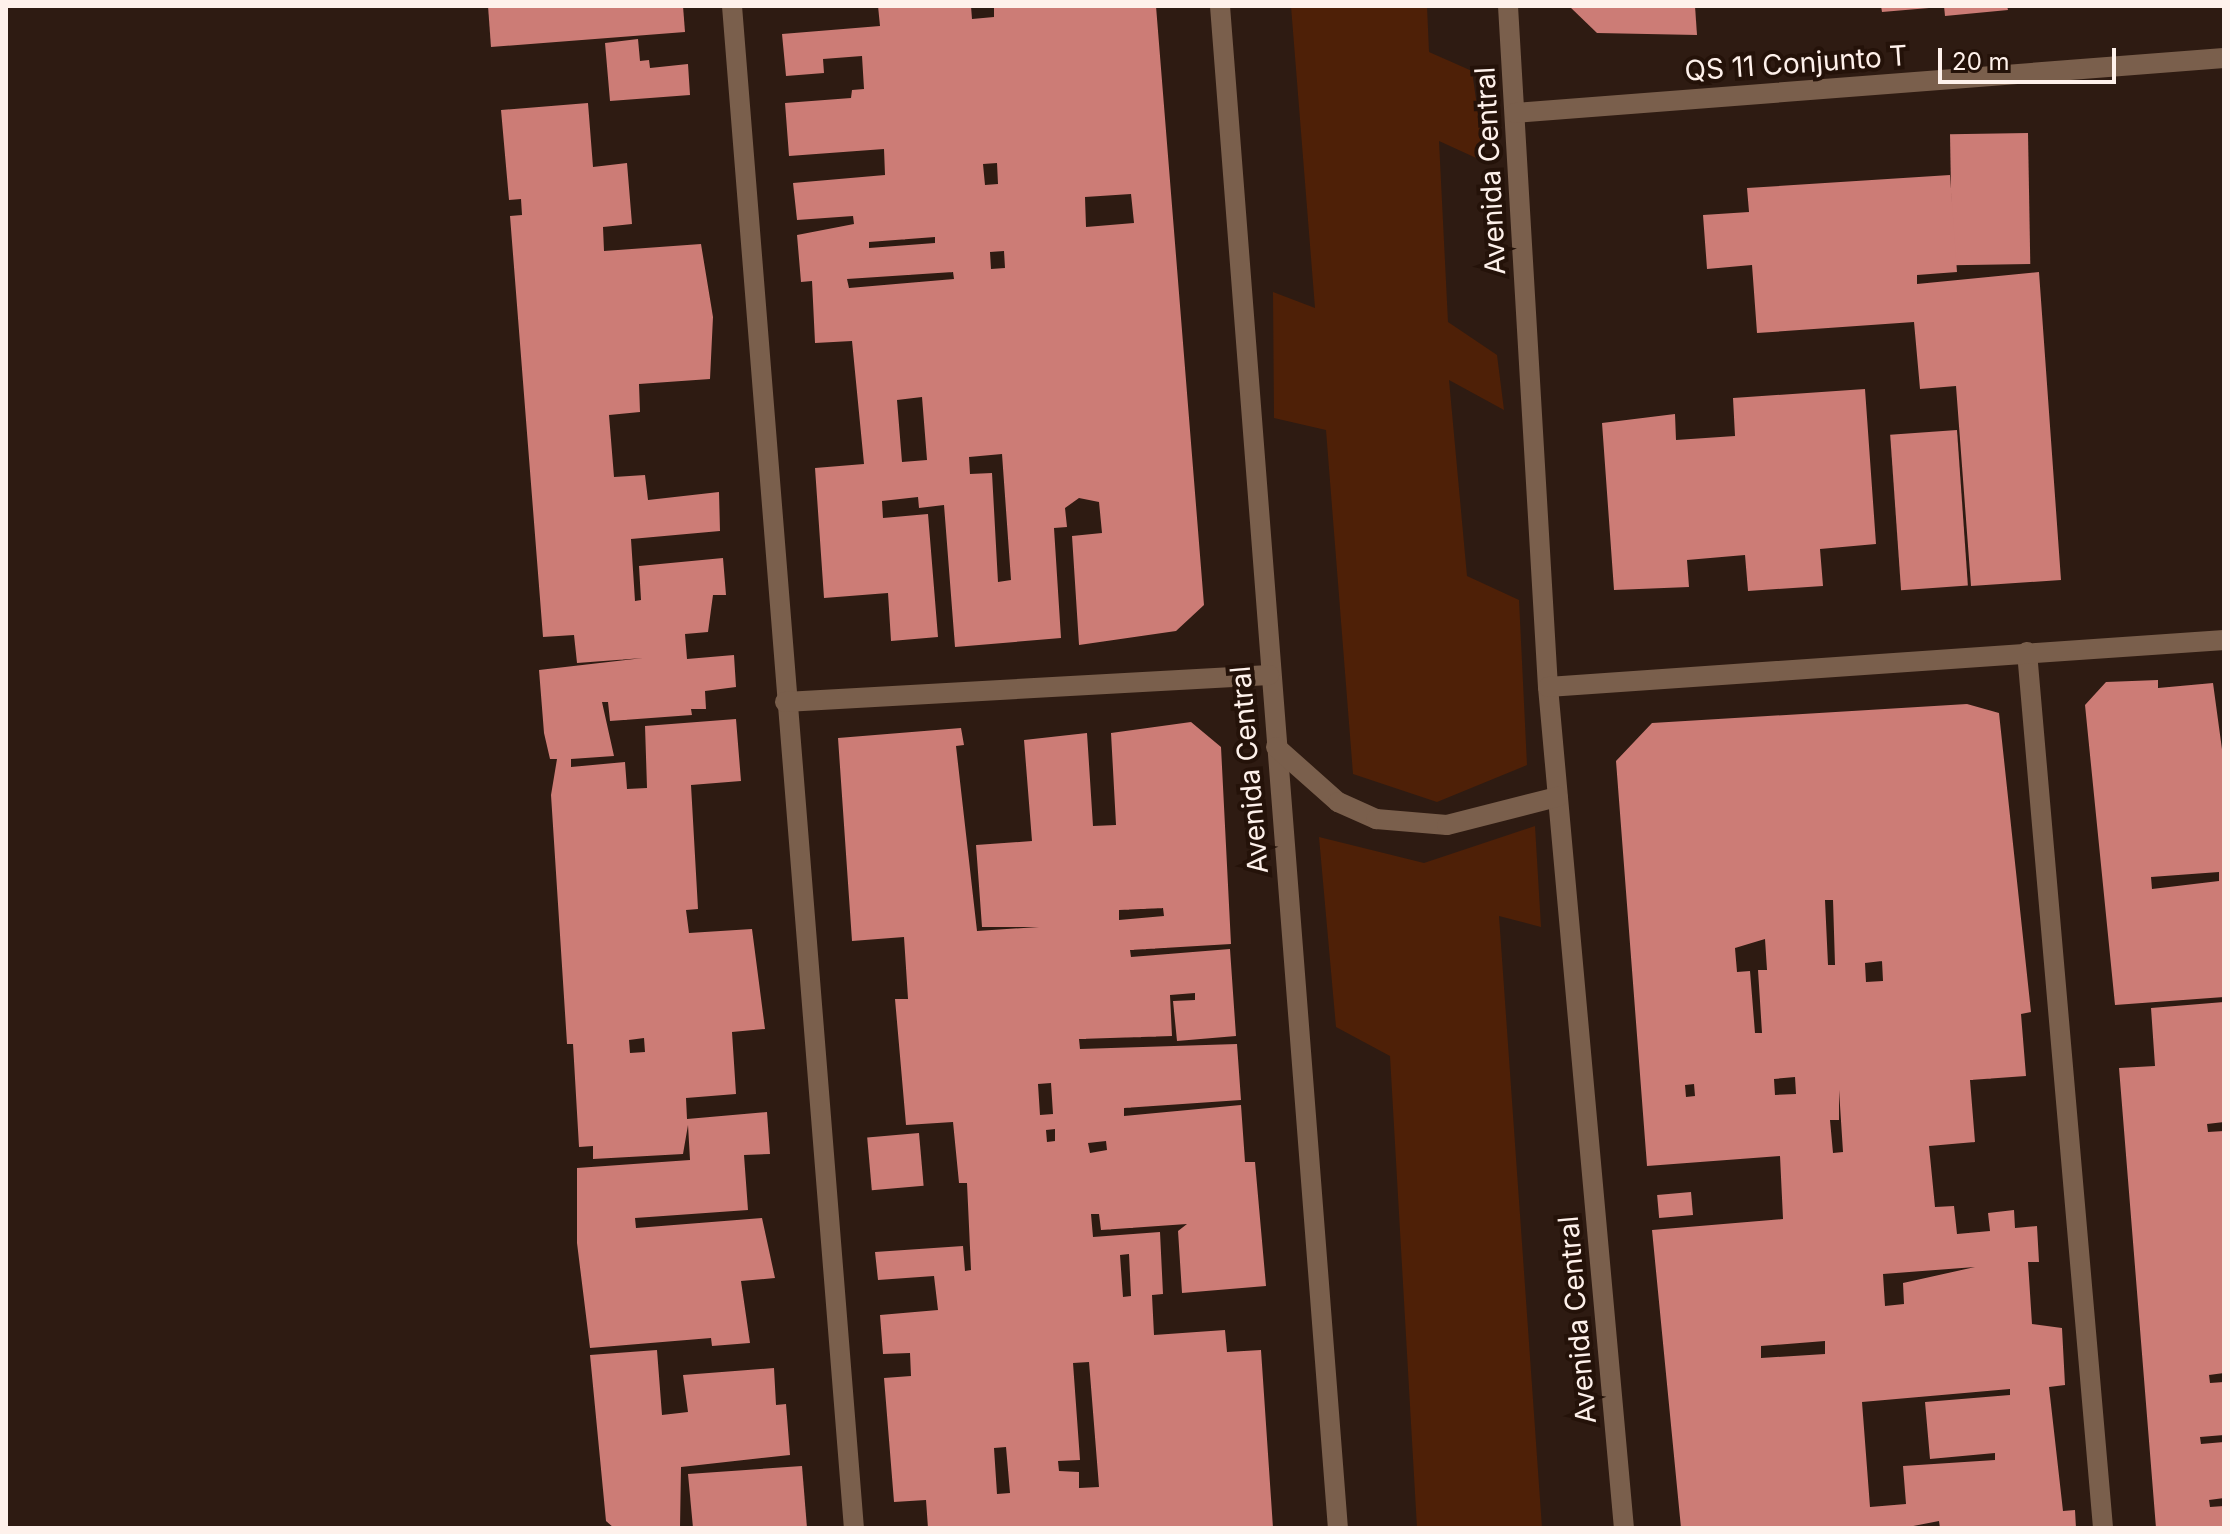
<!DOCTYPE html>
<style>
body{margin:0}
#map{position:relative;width:2230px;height:1534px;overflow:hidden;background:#2e1b12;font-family:Inter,sans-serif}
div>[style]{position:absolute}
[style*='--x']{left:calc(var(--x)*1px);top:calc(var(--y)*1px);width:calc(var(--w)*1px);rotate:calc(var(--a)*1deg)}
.green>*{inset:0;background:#4e2007}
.building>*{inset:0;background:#cc7c76;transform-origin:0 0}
.minor>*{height:20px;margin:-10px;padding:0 10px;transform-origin:10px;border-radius:10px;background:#7a5f4c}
span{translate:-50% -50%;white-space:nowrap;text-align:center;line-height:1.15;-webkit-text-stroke:8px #241209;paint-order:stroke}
.street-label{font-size:28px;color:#fef1eb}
.frame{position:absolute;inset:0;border:8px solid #fef1eb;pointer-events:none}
.scale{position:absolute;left:1938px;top:48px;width:178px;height:36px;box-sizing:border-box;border:4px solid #fef1eb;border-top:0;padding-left:10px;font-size:24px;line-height:28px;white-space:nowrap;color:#fef1eb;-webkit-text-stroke:6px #241209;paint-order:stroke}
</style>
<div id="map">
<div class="green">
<div style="clip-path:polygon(1291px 6px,1427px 6px,1429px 52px,1472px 71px,1485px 162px,1439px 141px,1448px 322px,1497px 355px,1504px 410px,1449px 380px,1467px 576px,1519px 600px,1527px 765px,1437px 802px,1353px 774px,1326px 430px,1274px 418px,1273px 292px,1315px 308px)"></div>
<div style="clip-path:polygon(1535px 826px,1541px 927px,1499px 916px,1542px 1528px,1417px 1528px,1390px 1056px,1336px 1027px,1319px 837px,1424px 863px)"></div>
</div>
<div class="building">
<div style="clip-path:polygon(488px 6px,683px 6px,685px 32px,491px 47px)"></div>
<div style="clip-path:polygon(evenodd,878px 6px,971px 6px,972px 19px,994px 17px,994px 6px,1156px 6px,1204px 605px,1176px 631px,1079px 645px,1072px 536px,1102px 533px,1099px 502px,1079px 498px,1065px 508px,1067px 527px,1054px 528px,1061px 638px,955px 647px,944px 505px,919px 508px,918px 497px,882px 501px,883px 518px,928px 514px,938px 637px,891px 641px,888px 593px,824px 598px,815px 468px,864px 464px,852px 341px,815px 343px,812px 281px,801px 282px,797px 235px,854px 224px,853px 216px,797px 220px,793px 183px,885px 175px,884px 149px,789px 156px,785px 103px,851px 98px,852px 90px,864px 89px,862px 56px,823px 59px,824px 73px,786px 76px,782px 34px,880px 26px,878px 6px,997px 163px,998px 184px,985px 185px,983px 164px,997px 163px,878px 6px,1131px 194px,1134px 223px,1086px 227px,1085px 197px,1131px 194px,878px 6px,935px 237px,935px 243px,869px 248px,869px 242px,935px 237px,878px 6px,1004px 251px,1005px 268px,991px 269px,990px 252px,1004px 251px,878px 6px,953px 272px,954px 279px,849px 288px,847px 279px,953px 272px,878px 6px,922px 397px,927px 460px,902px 462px,897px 400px,922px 397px,878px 6px,1002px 454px,1011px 580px,998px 582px,992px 473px,970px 474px,969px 457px,1002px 454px)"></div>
<div style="clip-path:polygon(1569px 6px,1695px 6px,1697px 35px,1597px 33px)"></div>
<div style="clip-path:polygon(1881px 6px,1929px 6px,1929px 8px,1882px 12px)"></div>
<div style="clip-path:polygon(1944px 6px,2007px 6px,2008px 10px,1945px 16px)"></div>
<div style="clip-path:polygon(638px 39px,640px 61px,649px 60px,650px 68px,688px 64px,690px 95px,610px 101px,605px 43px)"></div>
<div style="clip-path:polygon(evenodd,588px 103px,593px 167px,627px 163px,632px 224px,603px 227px,604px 251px,701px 244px,713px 317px,710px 379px,639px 384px,640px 412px,609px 415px,614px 477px,645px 475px,648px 500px,719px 492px,720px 531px,631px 539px,635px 601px,641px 600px,639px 566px,723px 558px,726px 595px,713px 595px,708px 632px,685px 634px,687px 659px,734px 655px,736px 687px,705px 691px,706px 709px,691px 709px,692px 715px,610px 721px,608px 702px,602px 702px,614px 756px,571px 759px,571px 767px,625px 762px,627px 789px,647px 788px,645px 726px,736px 719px,741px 781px,691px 785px,698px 909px,686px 910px,689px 933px,752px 929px,765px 1029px,732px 1032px,736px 1094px,686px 1098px,687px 1119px,767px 1112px,770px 1154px,744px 1155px,748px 1210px,635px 1218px,636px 1228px,762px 1218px,775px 1278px,741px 1281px,750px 1343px,712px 1346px,711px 1338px,590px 1348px,577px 1243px,577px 1168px,690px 1160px,688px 1125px,683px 1154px,593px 1159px,593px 1146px,579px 1147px,573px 1044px,567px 1044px,551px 795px,557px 759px,550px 759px,544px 733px,539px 670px,643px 658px,577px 663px,574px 635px,543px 637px,510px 216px,522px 215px,521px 199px,509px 200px,501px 110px,588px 103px,644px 1038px,645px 1052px,630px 1053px,629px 1040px,644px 1038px)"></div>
<div style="left:2028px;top:133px;width:131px;height:78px;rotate:89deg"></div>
<div style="clip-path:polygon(1950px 175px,1957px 272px,1917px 275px,1917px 284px,2039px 272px,2061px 580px,1971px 586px,1956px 386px,1920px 389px,1914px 322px,1757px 333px,1752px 265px,1707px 269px,1703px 215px,1749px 212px,1747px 188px)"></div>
<div style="clip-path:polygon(1865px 389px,1876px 544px,1820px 549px,1823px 586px,1748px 591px,1745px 555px,1687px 560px,1689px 587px,1614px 590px,1602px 423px,1675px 414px,1676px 440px,1735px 436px,1733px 398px)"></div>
<div style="left:1957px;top:430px;width:156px;height:67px;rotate:86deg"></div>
<div style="clip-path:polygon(evenodd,2158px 680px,2158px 688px,2213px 683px,2224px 764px,2224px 997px,2115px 1005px,2085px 705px,2106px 682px,2158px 680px,2219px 872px,2219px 881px,2152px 889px,2151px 877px,2219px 872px)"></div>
<div style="clip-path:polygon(evenodd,1967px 704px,1999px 713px,2031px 1012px,2021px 1014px,2026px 1076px,1970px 1080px,1975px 1142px,1929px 1146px,1935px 1207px,1954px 1206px,1957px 1234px,1990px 1231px,1988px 1213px,2014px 1210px,2015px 1228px,2037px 1226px,2039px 1262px,2028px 1262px,2032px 1324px,2062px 1328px,2065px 1385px,2049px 1387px,2063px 1511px,2075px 1510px,2076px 1528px,1940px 1528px,1939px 1521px,1903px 1528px,1681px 1528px,1652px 1230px,1783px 1219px,1780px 1156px,1647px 1166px,1616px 761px,1652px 723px,1967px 704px,1825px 900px,1833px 900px,1835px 965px,1828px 965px,1825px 900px,1967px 704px,1765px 939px,1767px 970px,1758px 970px,1762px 1033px,1755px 1033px,1750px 971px,1737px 972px,1735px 948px,1765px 939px,1967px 704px,1882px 961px,1883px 981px,1866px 982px,1865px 963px,1882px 961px,1967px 704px,1795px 1077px,1796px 1094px,1775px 1095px,1774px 1079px,1795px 1077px,1967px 704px,1694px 1084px,1695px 1096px,1686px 1097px,1685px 1085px,1694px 1084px,1967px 704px,1839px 1090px,1843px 1152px,1833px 1153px,1830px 1120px,1839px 1120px,1839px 1090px,1967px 704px,1975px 1267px,1903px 1283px,1904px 1304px,1885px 1306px,1883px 1274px,1975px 1267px,1967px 704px,1825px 1341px,1825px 1354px,1761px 1358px,1761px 1346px,1825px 1341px,1967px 704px,2010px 1389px,2010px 1395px,1925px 1402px,1930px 1459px,1995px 1453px,1995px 1460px,1903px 1466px,1906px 1504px,1870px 1507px,1862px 1402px,2010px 1389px)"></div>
<div style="clip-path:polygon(evenodd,1191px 722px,1221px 747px,1231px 944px,1130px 950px,1131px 957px,1230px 949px,1236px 1036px,1177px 1041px,1173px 1001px,1195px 1000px,1195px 993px,1170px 995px,1172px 1036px,1079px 1039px,1080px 1049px,1237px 1044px,1241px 1100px,1124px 1108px,1124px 1116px,1241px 1105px,1245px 1162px,1255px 1162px,1266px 1286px,1182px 1293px,1178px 1231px,1187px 1224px,1101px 1230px,1099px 1214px,1091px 1214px,1093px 1237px,1160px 1232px,1163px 1294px,1152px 1295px,1154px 1335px,1225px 1330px,1227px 1352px,1261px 1350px,1273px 1528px,928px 1528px,926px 1500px,894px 1502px,884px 1378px,911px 1376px,910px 1353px,883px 1354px,880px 1315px,938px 1310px,934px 1276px,878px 1280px,875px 1252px,963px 1246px,965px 1271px,971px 1270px,967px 1183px,959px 1183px,953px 1122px,906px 1125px,895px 999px,908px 999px,904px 937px,852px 941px,838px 738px,961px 728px,964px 745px,956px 746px,977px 931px,1039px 927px,982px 927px,976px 845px,1032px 841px,1024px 740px,1087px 733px,1093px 826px,1116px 825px,1111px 733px,1191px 722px,1163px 908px,1164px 916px,1119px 920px,1119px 910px,1163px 908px,1191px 722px,1051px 1083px,1053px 1114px,1040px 1115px,1038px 1084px,1051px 1083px,1191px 722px,1055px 1129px,1055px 1141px,1047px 1142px,1046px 1130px,1055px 1129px,1191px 722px,1106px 1141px,1107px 1150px,1090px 1153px,1088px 1143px,1106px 1141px,1191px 722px,1129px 1254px,1131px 1296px,1123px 1297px,1120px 1255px,1129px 1254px,1191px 722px,1089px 1362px,1099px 1487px,1079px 1488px,1079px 1472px,1059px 1471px,1058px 1461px,1080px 1460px,1073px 1363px,1089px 1362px,1191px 722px,1006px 1447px,1010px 1493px,997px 1494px,994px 1448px,1006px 1447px)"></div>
<div style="clip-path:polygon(2224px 1002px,2224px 1122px,2207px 1124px,2208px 1132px,2224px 1131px,2224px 1373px,2209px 1375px,2210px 1383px,2224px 1382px,2224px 1435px,2200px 1437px,2201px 1444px,2224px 1442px,2224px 1498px,2209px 1500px,2210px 1507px,2224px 1506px,2224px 1528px,2156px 1528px,2119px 1068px,2155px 1066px,2151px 1008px)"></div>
<div style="left:919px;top:1133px;width:53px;height:52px;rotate:85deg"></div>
<div style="left:1691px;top:1192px;width:23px;height:34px;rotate:85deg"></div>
<div style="clip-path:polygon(657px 1350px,662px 1415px,688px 1412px,683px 1375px,774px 1368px,776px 1405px,786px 1404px,790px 1455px,681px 1467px,680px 1528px,614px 1528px,606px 1521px,590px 1355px)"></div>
<div style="clip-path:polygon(802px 1466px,807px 1528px,693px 1528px,688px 1474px)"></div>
</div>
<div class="minor">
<div style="--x:732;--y:6;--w:1527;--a:85.42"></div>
<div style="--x:1220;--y:6;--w:1527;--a:85.57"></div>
<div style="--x:1508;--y:6;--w:682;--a:86.64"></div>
<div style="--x:1548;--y:687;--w:844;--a:84.84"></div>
<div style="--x:1515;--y:113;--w:711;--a:-4.44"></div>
<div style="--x:2027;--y:652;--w:879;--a:85.04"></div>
<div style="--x:1548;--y:687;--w:678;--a:-3.98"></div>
<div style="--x:785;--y:702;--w:485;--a:-3.2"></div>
<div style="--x:1276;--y:747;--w:83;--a:41.6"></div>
<div style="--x:1338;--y:802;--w:42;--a:24.1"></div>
<div style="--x:1376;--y:819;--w:71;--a:4.8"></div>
<div style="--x:1447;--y:825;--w:114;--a:-14.3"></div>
</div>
<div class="street-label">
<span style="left:1796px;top:63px;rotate:-4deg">QS 11 Conjunto T</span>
<span style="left:1490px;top:171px;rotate:-93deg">Avenida Central</span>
<span style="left:1249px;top:770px;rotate:-95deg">Avenida Central</span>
<span style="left:1577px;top:1320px;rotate:-95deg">Avenida Central</span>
</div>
<div class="frame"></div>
<div class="scale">20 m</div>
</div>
